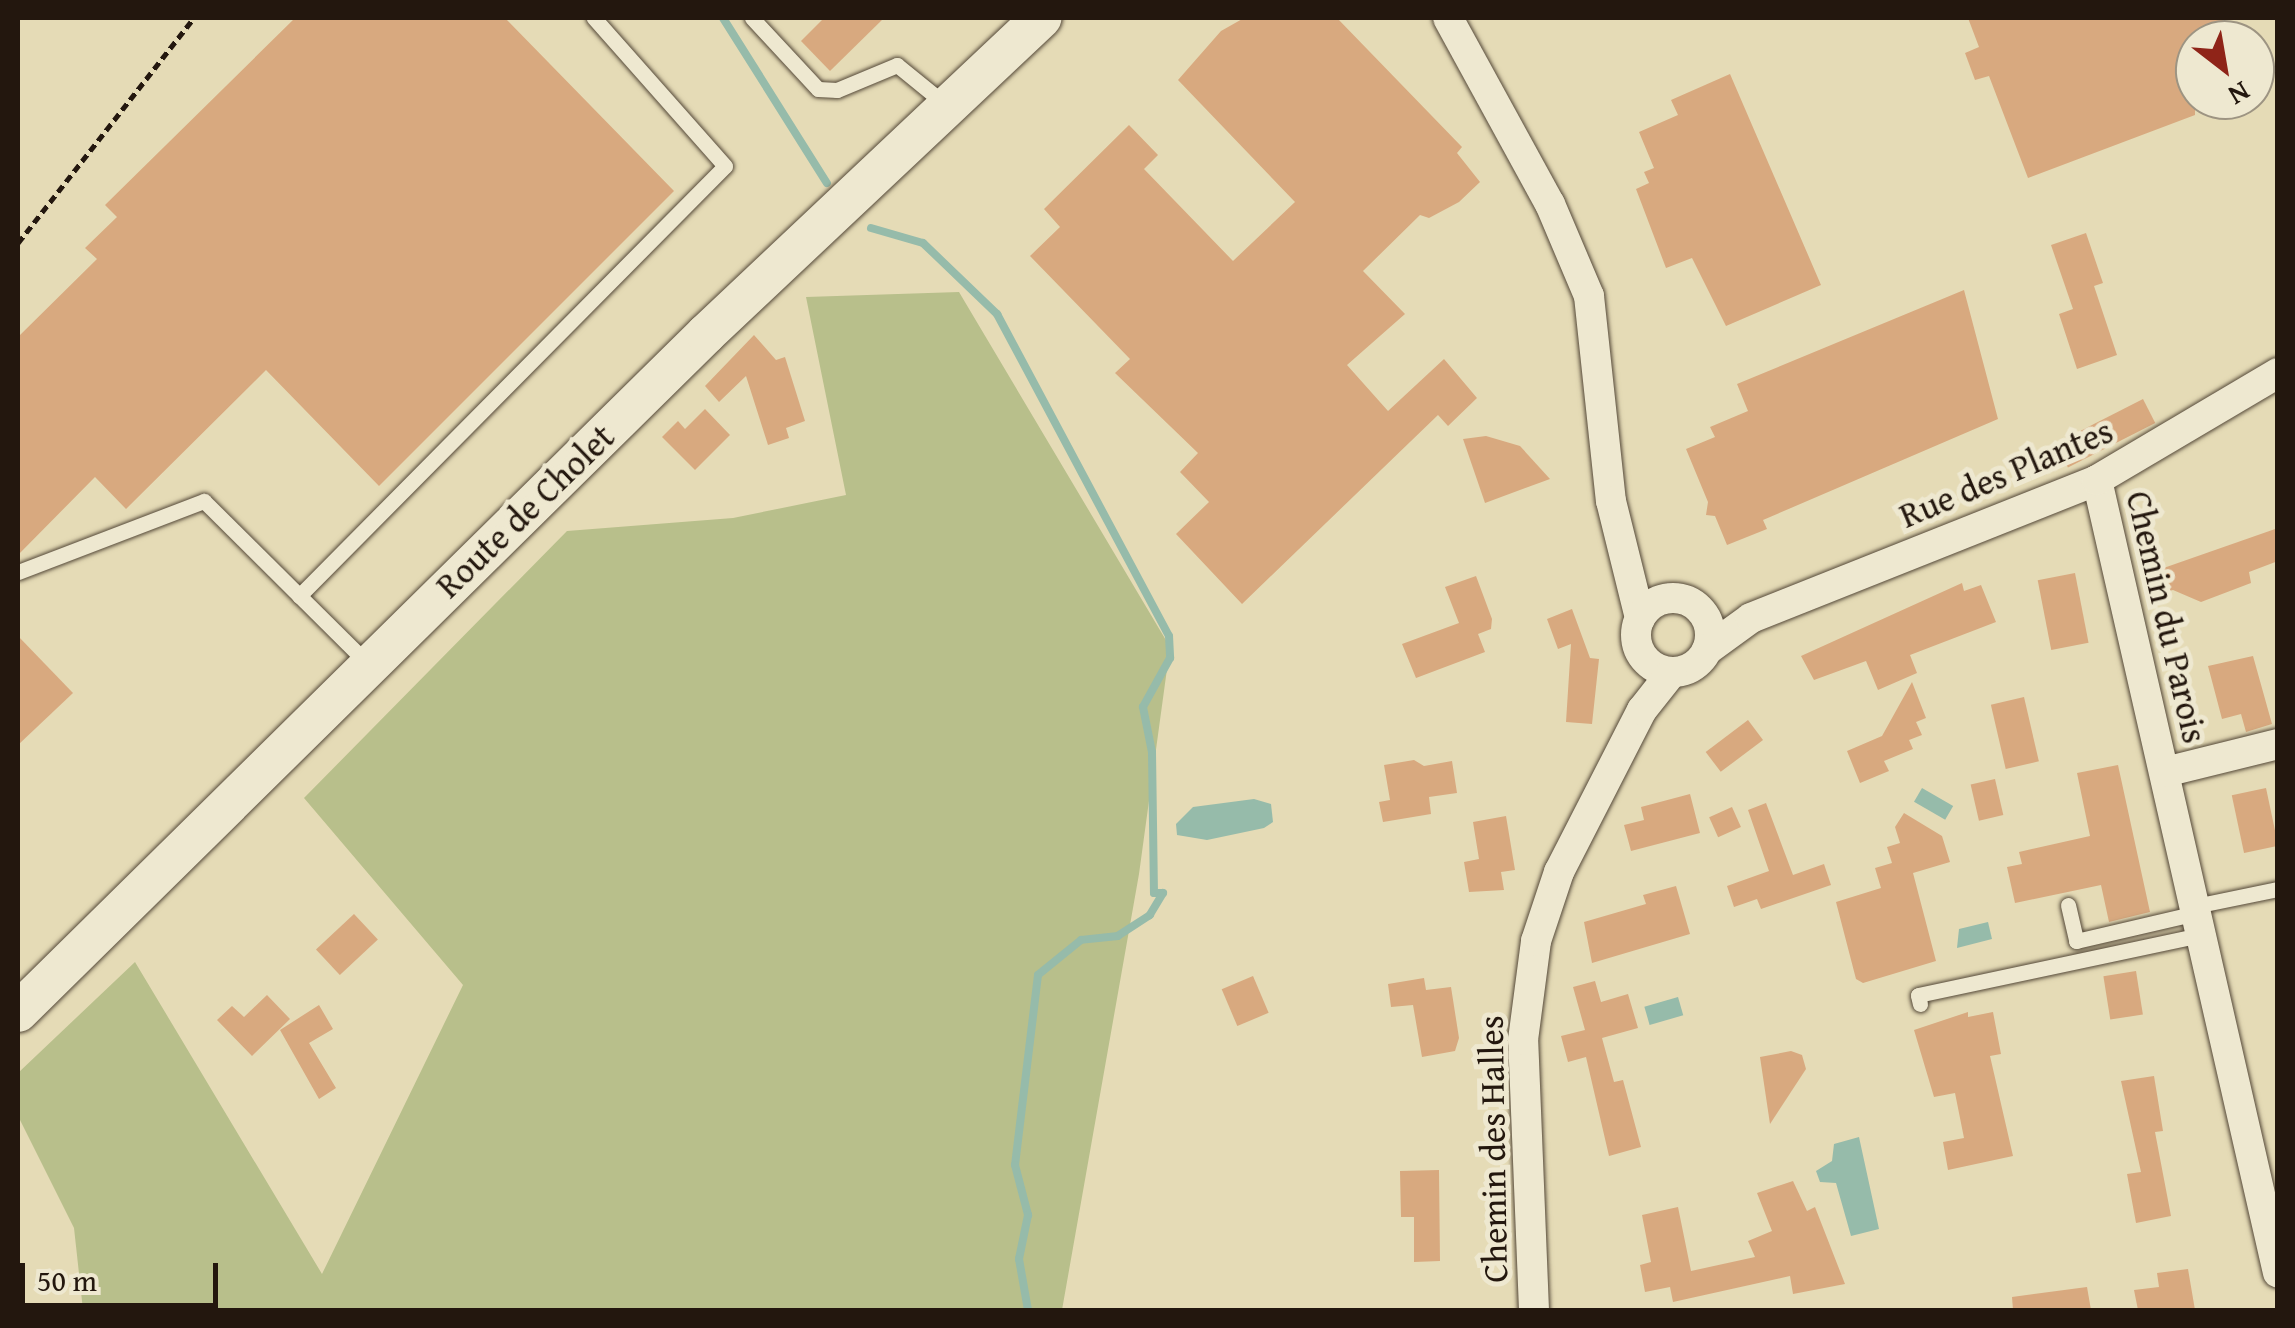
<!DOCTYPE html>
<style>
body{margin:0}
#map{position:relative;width:2295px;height:1328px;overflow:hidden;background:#e5dbb6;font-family:"Gentium Book Plus",serif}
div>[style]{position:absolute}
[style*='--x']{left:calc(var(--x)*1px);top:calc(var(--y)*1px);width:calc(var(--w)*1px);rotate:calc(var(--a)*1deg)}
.green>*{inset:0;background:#b8bf8b}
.water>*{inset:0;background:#96bbaa;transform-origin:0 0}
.stream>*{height:8px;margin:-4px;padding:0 4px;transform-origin:4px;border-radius:4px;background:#96bbaa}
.building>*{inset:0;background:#d8a97f;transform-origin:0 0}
.path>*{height:5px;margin-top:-2.5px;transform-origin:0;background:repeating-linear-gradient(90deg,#23170e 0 8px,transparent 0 13px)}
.roads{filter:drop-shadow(0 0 2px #544838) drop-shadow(0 0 2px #544838)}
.lane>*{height:15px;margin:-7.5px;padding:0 7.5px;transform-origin:7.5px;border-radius:7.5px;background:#eee8d0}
.street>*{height:30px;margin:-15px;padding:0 15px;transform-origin:15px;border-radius:15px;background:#eee8d0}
.street>.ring{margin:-15px;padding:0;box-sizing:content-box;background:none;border:30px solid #eee8d0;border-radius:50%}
.secondary>*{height:40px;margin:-20px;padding:0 20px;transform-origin:20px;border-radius:20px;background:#eee8d0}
span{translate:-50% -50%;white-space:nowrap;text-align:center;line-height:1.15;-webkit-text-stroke:10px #eee8d0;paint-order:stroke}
.street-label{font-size:35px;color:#23170e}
.frame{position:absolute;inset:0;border:20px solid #23170e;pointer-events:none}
.north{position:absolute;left:2175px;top:20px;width:100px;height:100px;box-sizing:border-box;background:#eee8d0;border:2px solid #9d9482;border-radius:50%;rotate:149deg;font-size:28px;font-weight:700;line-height:40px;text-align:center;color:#23170e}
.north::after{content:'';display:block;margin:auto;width:35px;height:45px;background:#8f2418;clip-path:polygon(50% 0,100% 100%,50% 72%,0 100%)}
.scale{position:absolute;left:20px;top:1263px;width:198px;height:45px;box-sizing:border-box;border:5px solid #23170e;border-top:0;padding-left:12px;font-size:30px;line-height:35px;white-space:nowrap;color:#23170e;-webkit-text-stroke:8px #eee8d0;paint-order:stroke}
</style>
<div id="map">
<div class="green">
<div style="clip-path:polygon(959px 292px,1170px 647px,1139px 874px,1062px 1310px,83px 1310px,74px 1228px,18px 1116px,18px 1073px,135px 962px,322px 1274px,463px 985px,304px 798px,567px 531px,733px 518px,846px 495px,806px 297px)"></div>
</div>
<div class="water">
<div style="left:1922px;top:788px;width:36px;height:16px;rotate:30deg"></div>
<div style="clip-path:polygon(1254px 799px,1271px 804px,1273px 822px,1264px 828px,1207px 840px,1177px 835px,1176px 824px,1193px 807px)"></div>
<div style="clip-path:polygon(1988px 922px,1992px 939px,1957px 948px,1959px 929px)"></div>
<div style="left:1678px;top:997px;width:19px;height:35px;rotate:74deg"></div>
<div style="clip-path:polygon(1859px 1137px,1879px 1229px,1851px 1236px,1836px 1183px,1820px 1182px,1816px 1171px,1832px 1161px,1834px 1144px)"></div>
</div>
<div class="stream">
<div style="--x:723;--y:18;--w:195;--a:57.8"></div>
<div style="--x:871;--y:228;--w:54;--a:16.1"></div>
<div style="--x:923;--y:243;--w:103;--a:43.8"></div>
<div style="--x:997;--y:314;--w:365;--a:61.9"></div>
<div style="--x:1169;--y:636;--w:22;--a:87"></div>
<div style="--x:1170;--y:658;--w:56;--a:118.9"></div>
<div style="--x:1143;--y:707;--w:46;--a:78.7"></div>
<div style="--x:1152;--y:752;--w:141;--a:89.2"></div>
<div style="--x:1154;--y:893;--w:9;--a:0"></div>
<div style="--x:1163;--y:893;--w:26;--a:121"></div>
<div style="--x:1150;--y:915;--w:38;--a:147"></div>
<div style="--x:1118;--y:936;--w:37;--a:174"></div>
<div style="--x:1081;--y:940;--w:55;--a:140.9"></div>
<div style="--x:1038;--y:975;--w:191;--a:96.9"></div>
<div style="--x:1015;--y:1165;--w:52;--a:75.4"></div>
<div style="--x:1028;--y:1215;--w:45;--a:101.6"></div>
<div style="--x:1019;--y:1259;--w:52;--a:80"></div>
</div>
<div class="building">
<div style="clip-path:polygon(295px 18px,505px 18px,674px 191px,379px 486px,266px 370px,126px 509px,95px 477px,18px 555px,18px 337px,97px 259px,85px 248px,117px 217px,105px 205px)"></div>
<div style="clip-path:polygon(824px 18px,884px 18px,830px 71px,801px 41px)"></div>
<div style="clip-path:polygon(1244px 18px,1337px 18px,1462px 147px,1457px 153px,1480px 182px,1459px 202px,1429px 218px,1420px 215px,1363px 271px,1405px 314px,1347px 365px,1388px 411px,1444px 359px,1477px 398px,1448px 426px,1438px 415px,1242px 604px,1176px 534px,1209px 502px,1180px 472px,1198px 453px,1115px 373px,1130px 359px,1030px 256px,1060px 227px,1044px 209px,1129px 125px,1158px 155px,1144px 169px,1233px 261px,1295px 202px,1178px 80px,1221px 31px)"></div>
<div style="clip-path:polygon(1968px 18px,2223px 18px,2222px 40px,2195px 40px,2195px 115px,2028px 178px,1989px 76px,1975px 80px,1965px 53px,1979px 47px)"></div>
<div style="clip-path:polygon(1730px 74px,1821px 285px,1726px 326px,1692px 258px,1666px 268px,1636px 189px,1649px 183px,1644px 172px,1654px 168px,1639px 132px,1678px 115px,1671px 100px)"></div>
<div style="clip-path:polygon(2086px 233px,2103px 283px,2094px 286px,2117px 355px,2077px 369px,2059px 314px,2073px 309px,2051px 245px)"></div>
<div style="clip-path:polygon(1964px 290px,1998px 419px,1763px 520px,1767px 529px,1727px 545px,1715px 516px,1706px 515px,1708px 502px,1686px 449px,1715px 437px,1710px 427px,1748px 411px,1737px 384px)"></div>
<div style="clip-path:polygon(754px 335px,776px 360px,785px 357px,805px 421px,786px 428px,789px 438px,768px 445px,746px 376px,719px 402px,705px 386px)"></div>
<div style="left:2143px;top:399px;width:27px;height:98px;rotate:63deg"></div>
<div style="clip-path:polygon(705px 409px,730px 435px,695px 470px,662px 437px,678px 421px,685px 429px)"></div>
<div style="clip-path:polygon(1486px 436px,1520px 446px,1550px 479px,1485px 503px,1463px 439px)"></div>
<div style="clip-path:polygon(2278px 528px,2278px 561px,2249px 572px,2251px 583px,2201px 602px,2173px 590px,2163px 593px,2155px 571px)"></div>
<div style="left:2075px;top:573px;width:71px;height:38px;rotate:79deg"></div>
<div style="clip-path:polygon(1476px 576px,1492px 619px,1491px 629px,1478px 634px,1485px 652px,1416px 678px,1402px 644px,1459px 623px,1445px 587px)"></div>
<div style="clip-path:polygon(1962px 583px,1964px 591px,1981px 585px,1996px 622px,1910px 655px,1917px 673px,1878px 690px,1866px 661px,1814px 680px,1801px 656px)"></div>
<div style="clip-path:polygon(1572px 609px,1590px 658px,1599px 659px,1592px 724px,1566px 722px,1571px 644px,1558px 649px,1547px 619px)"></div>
<div style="clip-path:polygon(18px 636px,73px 693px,18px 745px)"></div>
<div style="clip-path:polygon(2253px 656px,2272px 724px,2246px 732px,2241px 714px,2222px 719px,2208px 666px)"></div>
<div style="clip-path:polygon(1912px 682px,1926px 718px,1916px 722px,1922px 735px,1909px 740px,1913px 749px,1884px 761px,1889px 771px,1860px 783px,1847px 751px,1882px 736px)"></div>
<div style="left:2024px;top:697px;width:66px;height:34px;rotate:77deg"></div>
<div style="left:1748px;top:720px;width:25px;height:53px;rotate:53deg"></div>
<div style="clip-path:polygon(1414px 760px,1424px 766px,1452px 761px,1457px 793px,1429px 797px,1431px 814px,1383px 822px,1379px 802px,1390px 800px,1384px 765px)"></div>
<div style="clip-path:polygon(2118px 765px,2150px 912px,2109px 922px,2101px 885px,2015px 903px,2007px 867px,2022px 864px,2019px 852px,2090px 836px,2077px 773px)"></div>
<div style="left:1995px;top:779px;width:37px;height:25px;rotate:77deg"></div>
<div style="left:2266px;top:788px;width:59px;height:35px;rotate:78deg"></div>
<div style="clip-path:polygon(1690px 794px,1700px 833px,1631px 851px,1624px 825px,1644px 820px,1641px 807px)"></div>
<div style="clip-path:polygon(1766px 803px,1793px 875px,1824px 864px,1831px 885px,1761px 909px,1757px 899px,1734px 907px,1727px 886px,1769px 871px,1748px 810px)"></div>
<div style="left:1732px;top:807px;width:22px;height:25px;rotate:66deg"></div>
<div style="clip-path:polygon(1904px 813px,1942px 836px,1950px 862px,1913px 873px,1936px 961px,1863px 983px,1856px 979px,1836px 902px,1881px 888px,1875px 868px,1892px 863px,1887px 847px,1900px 843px,1895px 827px)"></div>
<div style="clip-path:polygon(1506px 816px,1515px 870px,1501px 872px,1504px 890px,1469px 892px,1464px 862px,1479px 859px,1473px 822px)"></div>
<div style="clip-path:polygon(1676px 886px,1690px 934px,1592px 963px,1584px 922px,1646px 904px,1643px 895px)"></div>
<div style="left:354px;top:914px;width:35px;height:52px;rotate:47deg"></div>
<div style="left:2136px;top:971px;width:44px;height:33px;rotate:81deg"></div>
<div style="left:1253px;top:976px;width:40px;height:34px;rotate:67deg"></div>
<div style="clip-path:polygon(1424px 978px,1426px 990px,1451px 987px,1459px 1038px,1455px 1051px,1422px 1057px,1413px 1005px,1391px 1007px,1388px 984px)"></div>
<div style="clip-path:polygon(1595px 981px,1601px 1002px,1628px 994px,1638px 1028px,1602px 1038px,1614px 1082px,1623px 1080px,1641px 1147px,1609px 1156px,1586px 1057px,1568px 1062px,1561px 1036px,1585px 1030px,1573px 987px)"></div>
<div style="clip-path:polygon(267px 995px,290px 1019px,252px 1056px,217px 1020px,232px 1006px,244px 1017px)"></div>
<div style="clip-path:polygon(319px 1005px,333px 1029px,309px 1043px,336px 1088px,319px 1099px,280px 1030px)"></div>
<div style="clip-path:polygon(1968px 1012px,1968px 1017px,1993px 1012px,2001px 1054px,1990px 1056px,2013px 1156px,1948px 1170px,1943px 1142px,1964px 1138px,1955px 1093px,1934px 1097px,1914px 1030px)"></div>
<div style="clip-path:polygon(1791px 1051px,1802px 1055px,1806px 1069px,1770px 1124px,1760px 1057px)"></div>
<div style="clip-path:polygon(2154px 1076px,2163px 1131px,2155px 1132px,2171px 1216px,2136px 1223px,2127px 1174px,2141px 1172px,2121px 1081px)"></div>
<div style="clip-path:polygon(1439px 1170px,1440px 1261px,1414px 1262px,1414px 1217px,1401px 1217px,1400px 1171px)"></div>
<div style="clip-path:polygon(1793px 1181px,1807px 1211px,1815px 1207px,1845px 1284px,1793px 1294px,1790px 1276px,1673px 1302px,1670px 1287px,1645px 1292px,1640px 1265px,1651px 1262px,1642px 1215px,1678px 1207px,1691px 1271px,1755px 1257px,1748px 1241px,1772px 1231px,1757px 1193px)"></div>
<div style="clip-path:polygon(2188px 1269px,2195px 1310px,2138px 1310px,2134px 1290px,2159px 1287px,2157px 1273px)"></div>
<div style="clip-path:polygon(2087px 1287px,2091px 1310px,2013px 1310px,2012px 1297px)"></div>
</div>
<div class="path">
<div style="--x:18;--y:243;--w:286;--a:-52"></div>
</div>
<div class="roads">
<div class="lane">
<div style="--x:752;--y:18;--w:97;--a:47.1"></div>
<div style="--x:818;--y:89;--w:19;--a:3"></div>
<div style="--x:837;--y:90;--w:65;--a:-22.6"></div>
<div style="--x:897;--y:65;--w:62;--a:39.1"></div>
<div style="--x:18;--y:572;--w:199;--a:-20.9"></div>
<div style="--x:204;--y:501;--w:231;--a:44.8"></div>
<div style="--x:299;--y:596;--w:605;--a:-45.27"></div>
<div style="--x:725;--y:166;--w:198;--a:-131.5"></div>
<div style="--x:2068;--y:905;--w:37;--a:77"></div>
<div style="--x:2076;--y:941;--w:123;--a:-13.1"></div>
<div style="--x:2195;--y:906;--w:85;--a:-11.6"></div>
<div style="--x:1920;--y:1004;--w:9;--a:-103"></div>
<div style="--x:1918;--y:995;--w:288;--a:-12"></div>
</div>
<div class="street">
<div style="--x:1448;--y:18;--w:212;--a:61.3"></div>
<div style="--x:1550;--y:204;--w:100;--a:67"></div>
<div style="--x:1589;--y:296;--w:206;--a:83.9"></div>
<div style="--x:1611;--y:501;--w:121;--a:76.1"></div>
<div style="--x:2097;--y:480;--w:813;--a:77.14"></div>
<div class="ring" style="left:1636px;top:598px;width:44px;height:44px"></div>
<div style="--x:1707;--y:650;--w:54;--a:-36"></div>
<div style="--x:1751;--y:618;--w:373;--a:-21.7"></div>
<div style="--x:2097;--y:480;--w:210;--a:-30.6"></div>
<div style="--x:2165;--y:772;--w:116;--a:-13.9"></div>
<div style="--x:1534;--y:1310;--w:270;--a:-92.3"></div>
<div style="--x:1523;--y:1040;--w:100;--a:-82.5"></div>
<div style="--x:1536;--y:941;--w:73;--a:-71.6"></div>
<div style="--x:1559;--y:872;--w:182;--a:-62.9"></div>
<div style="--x:1642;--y:710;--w:48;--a:-51.7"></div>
</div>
<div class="secondary">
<div style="--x:18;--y:1012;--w:966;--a:-44.58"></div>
<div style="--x:706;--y:334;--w:461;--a:-43.3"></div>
</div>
</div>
<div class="street-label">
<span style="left:2006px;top:473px;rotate:-23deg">Rue des Plantes</span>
<span style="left:525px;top:511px;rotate:-44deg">Route de Cholet</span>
<span style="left:2167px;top:617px;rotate:77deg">Chemin du Parois</span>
<span style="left:1493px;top:1149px;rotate:-91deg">Chemin des Halles</span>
</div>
<div class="frame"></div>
<div class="north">N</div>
<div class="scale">50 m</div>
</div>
